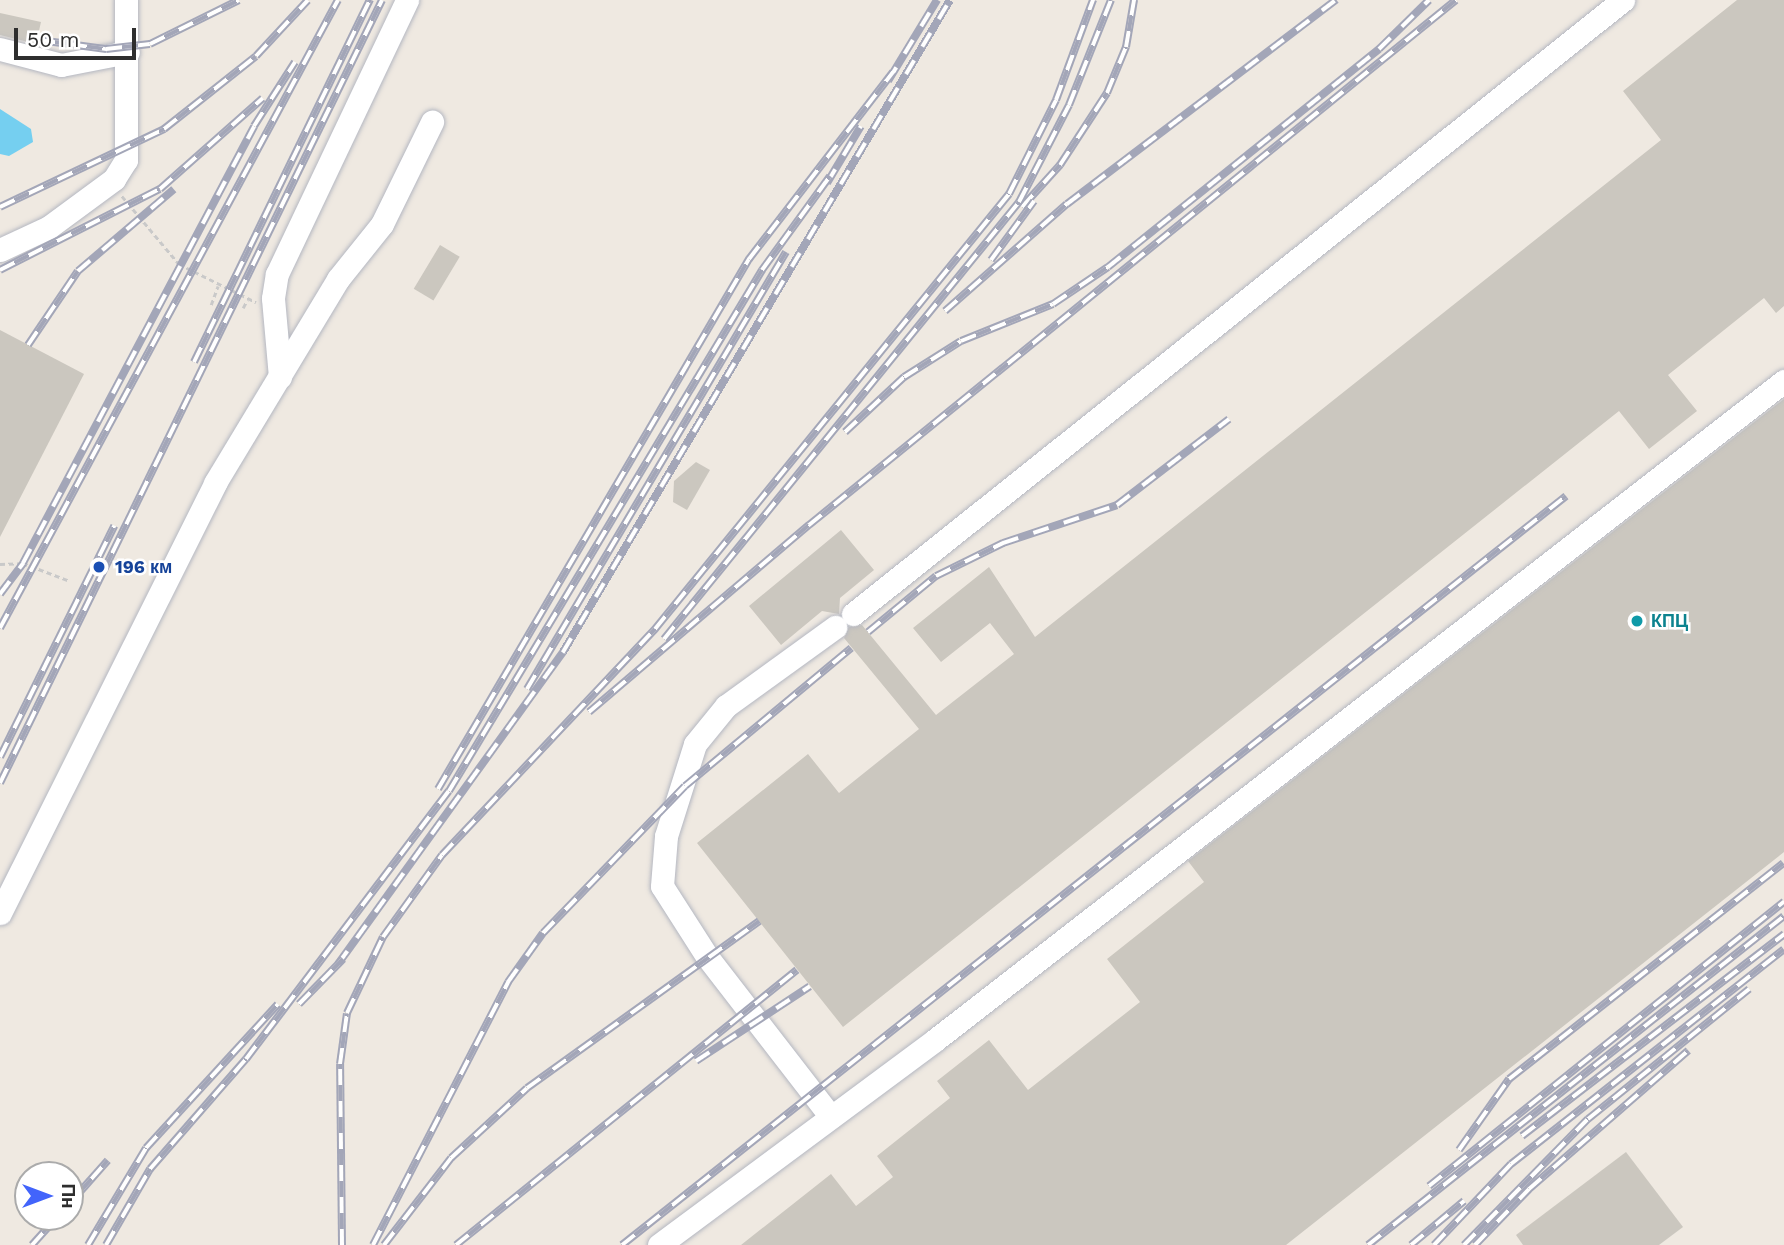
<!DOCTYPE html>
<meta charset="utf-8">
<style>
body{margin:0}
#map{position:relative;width:1784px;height:1245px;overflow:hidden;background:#efe9e1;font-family:"Work Sans",sans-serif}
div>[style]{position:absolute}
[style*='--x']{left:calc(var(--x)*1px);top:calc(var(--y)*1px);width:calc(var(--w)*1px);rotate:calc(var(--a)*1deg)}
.water>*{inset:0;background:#75cff0}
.building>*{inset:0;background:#cbc7bf;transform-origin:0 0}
.path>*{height:2.5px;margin-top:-1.25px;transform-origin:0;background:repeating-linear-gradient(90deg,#c9c9c9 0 5px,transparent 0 8.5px)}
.roads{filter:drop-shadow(0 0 2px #b4b7c1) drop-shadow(0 0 2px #b4b7c1)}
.minor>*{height:23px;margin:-11.5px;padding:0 11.5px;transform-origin:11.5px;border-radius:11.5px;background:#fff}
.rail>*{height:8px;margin-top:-4px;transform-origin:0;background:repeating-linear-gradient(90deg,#fff 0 16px,#a3a6b8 0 32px);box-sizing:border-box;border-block:2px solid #a3a6b8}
.dots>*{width:19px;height:19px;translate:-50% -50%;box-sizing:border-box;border:4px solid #fff;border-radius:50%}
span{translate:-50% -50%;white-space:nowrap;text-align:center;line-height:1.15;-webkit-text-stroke:5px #fff;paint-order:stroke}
.transit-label{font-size:18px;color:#164399;font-weight:700}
.left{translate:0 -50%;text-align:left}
.culture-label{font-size:18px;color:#0d838f;font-weight:700}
.north{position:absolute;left:14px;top:1161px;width:70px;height:70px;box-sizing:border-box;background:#fff;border:2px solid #ababab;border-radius:50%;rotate:90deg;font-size:19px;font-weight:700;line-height:28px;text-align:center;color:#2e2e2e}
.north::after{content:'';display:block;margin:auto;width:24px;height:32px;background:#4264fb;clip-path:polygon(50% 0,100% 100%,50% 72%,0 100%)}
.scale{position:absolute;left:14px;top:28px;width:122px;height:32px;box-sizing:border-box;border:4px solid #2e2e2e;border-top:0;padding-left:9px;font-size:21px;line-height:24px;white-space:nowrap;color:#2e2e2e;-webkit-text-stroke:5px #fff;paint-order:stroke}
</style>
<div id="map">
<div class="water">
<div style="clip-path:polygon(0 109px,31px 129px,33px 142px,9px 156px,0 154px)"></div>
</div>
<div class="building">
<div style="clip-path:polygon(1737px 0,1784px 0,1784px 306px,1776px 313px,1764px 298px,1668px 375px,1697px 411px,1649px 449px,1619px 411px,843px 1027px,697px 843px,808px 754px,839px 793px,919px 729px,844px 638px,849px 627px,862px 625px,936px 715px,1014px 654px,990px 623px,941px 662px,913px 628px,989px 567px,1035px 637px,1661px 140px,1623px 91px)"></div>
<div style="clip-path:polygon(0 13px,41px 22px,36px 44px,0 35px)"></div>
<div style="left:440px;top:245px;width:23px;height:51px;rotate:31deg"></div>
<div style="clip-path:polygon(0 330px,84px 374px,0 537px)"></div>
<div style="clip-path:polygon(1784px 399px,1784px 852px,1286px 1245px,741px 1245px,831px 1174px,856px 1206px,893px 1177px,877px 1156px,950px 1098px,937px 1081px,989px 1040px,1028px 1090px,1140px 1002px,1107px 959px,1204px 882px,1188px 861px)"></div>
<div style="clip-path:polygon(696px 462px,710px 470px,687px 510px,673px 502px,674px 481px)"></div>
<div style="clip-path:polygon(841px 530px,874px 570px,840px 598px,839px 614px,822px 611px,781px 645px,749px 606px)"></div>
<div style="clip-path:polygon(1626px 1152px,1683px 1227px,1659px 1245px,1523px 1245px,1516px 1235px)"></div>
</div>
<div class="path">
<div style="--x:122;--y:196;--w:89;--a:50"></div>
<div style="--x:179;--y:264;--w:86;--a:26.3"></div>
<div style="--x:211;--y:305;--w:20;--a:-70"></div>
<div style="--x:243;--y:308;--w:9;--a:-63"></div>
<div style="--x:0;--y:564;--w:23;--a:-2"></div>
<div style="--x:23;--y:563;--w:50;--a:21"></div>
</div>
<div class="roads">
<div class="minor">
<div style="--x:0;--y:49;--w:63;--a:14.7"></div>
<div style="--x:61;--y:65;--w:68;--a:-11"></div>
<div style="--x:0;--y:250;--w:54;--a:-25.1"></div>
<div style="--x:49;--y:227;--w:81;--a:-36.4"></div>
<div style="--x:114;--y:179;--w:22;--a:-58"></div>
<div style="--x:126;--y:160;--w:160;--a:-90"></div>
<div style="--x:280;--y:377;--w:79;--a:-95.1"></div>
<div style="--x:273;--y:298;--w:24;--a:-81"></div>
<div style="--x:277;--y:274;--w:303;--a:-64.6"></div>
<div style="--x:853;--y:614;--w:985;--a:-38.57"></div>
<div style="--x:0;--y:913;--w:481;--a:-63.4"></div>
<div style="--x:215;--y:483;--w:238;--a:-58.9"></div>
<div style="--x:338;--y:279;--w:70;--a:-51.3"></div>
<div style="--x:382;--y:224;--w:114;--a:-63.9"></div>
<div style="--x:831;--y:1117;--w:201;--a:-127.7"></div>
<div style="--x:708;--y:958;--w:85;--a:-122.6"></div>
<div style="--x:662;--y:886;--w:50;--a:-85.4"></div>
<div style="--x:666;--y:836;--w:96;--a:-72.5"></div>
<div style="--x:695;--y:744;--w:49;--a:-50.8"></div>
<div style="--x:726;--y:706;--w:135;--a:-35.9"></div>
<div style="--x:659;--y:1245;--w:344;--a:-36.6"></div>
<div style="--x:935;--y:1040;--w:1075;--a:-37.82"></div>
</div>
</div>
<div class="rail">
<div style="--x:39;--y:40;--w:68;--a:7.7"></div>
<div style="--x:106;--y:49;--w:44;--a:-6.5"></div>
<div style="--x:150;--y:44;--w:99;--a:-26.3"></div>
<div style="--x:888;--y:81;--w:95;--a:-58.8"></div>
<div style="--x:827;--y:183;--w:66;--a:-59.2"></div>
<div style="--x:0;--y:207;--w:182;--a:-25.4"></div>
<div style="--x:164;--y:129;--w:117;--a:-38.4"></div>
<div style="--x:256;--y:56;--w:76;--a:-47.1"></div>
<div style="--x:1022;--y:207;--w:57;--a:-47.9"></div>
<div style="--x:1060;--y:165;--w:86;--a:-56.9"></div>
<div style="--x:1107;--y:93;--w:50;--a:-67.6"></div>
<div style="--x:1126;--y:47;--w:48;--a:-80.3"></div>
<div style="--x:991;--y:260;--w:73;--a:-53.9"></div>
<div style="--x:0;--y:270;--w:179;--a:-26.9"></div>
<div style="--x:160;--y:189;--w:137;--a:-41.5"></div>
<div style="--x:945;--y:311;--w:162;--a:-41.3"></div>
<div style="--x:1067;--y:204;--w:338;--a:-37.2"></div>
<div style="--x:28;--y:345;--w:89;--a:-56"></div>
<div style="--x:78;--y:271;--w:126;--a:-40.5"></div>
<div style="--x:194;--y:362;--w:403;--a:-64.1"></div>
<div style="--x:845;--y:432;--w:81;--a:-43"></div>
<div style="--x:904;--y:377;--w:67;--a:-32.3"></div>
<div style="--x:961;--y:341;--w:99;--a:-21.9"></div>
<div style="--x:1053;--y:304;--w:66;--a:-33.9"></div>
<div style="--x:1108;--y:267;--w:348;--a:-38.8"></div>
<div style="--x:1379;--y:49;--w:70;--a:-44.4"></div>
<div style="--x:0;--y:594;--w:39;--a:-53"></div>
<div style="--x:23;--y:563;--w:494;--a:-62.1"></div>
<div style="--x:254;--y:126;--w:76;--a:-57.4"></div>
<div style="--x:0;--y:628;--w:713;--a:-61.71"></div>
<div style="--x:868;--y:632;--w:88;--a:-39.5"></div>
<div style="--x:936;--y:576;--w:75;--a:-26.2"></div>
<div style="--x:1003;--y:543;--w:120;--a:-18.4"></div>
<div style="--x:1117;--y:505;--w:141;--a:-37.5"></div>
<div style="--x:664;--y:639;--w:563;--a:-50.91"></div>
<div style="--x:1019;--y:202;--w:109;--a:-62.7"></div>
<div style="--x:1069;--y:105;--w:113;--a:-68.2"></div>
<div style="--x:527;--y:689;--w:508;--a:-59.35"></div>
<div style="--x:589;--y:712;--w:289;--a:-40.4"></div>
<div style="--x:809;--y:525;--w:833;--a:-39.06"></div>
<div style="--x:0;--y:757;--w:258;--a:-63.7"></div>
<div style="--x:0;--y:783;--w:871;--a:-63.99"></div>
<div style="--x:438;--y:789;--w:615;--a:-59.6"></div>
<div style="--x:749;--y:259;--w:236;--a:-52.4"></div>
<div style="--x:338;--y:964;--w:385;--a:-54.2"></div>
<div style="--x:563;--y:652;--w:758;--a:-59.31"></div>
<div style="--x:299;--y:1004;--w:63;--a:-45.6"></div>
<div style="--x:696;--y:1061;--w:136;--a:-33.3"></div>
<div style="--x:1522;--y:1136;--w:331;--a:-37.6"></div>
<div style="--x:1459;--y:1150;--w:87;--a:-54.8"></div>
<div style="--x:1509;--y:1079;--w:349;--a:-38.2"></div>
<div style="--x:1429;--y:1186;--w:455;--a:-38.7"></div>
<div style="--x:70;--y:1203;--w:57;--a:-48.5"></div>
<div style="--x:32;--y:1245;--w:38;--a:-48"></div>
<div style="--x:88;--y:1245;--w:113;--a:-59.1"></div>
<div style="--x:146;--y:1148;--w:195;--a:-47.5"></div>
<div style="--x:106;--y:1245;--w:88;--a:-59.9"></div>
<div style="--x:150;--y:1169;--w:146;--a:-48.9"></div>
<div style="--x:246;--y:1059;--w:336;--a:-52.9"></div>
<div style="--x:449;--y:791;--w:608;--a:-59"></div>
<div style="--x:762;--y:270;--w:116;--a:-54.1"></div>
<div style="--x:342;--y:1245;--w:181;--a:-90.6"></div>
<div style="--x:340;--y:1064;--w:51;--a:-82.2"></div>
<div style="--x:347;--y:1013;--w:84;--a:-64.7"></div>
<div style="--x:383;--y:937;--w:101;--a:-54.3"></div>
<div style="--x:442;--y:855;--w:311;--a:-46.7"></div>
<div style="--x:655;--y:629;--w:561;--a:-50.86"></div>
<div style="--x:1009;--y:194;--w:105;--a:-63.4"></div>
<div style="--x:1056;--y:100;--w:107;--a:-69.7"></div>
<div style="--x:373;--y:1245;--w:296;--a:-62.8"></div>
<div style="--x:508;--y:982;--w:60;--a:-54.5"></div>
<div style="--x:543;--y:933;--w:204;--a:-46"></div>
<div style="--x:685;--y:786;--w:216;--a:-39.7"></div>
<div style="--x:384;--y:1245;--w:110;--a:-52.4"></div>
<div style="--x:451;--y:1158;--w:103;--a:-42.6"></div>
<div style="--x:527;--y:1088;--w:286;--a:-35.7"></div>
<div style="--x:456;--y:1245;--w:438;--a:-38.9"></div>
<div style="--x:622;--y:1245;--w:1205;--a:-38.43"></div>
<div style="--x:1368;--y:1245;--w:530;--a:-38.34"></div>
<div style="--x:1411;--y:1245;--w:69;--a:-39.7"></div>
<div style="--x:1434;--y:1245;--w:112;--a:-46.5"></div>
<div style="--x:1511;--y:1164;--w:347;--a:-38.2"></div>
<div style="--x:1464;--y:1245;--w:177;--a:-45.5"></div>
<div style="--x:1588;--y:1119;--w:207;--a:-38.9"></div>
<div style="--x:1475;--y:1245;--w:78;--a:-46"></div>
<div style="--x:1529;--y:1189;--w:211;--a:-41"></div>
</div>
<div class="dots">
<div style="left:99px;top:567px;background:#1a4fb4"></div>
<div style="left:1637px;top:621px;background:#0f9aa8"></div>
</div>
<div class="transit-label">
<span class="left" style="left:115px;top:567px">196 км</span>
</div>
<div class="culture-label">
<span class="left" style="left:1651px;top:621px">КПЦ</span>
</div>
<div class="north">Пн</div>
<div class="scale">50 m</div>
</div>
